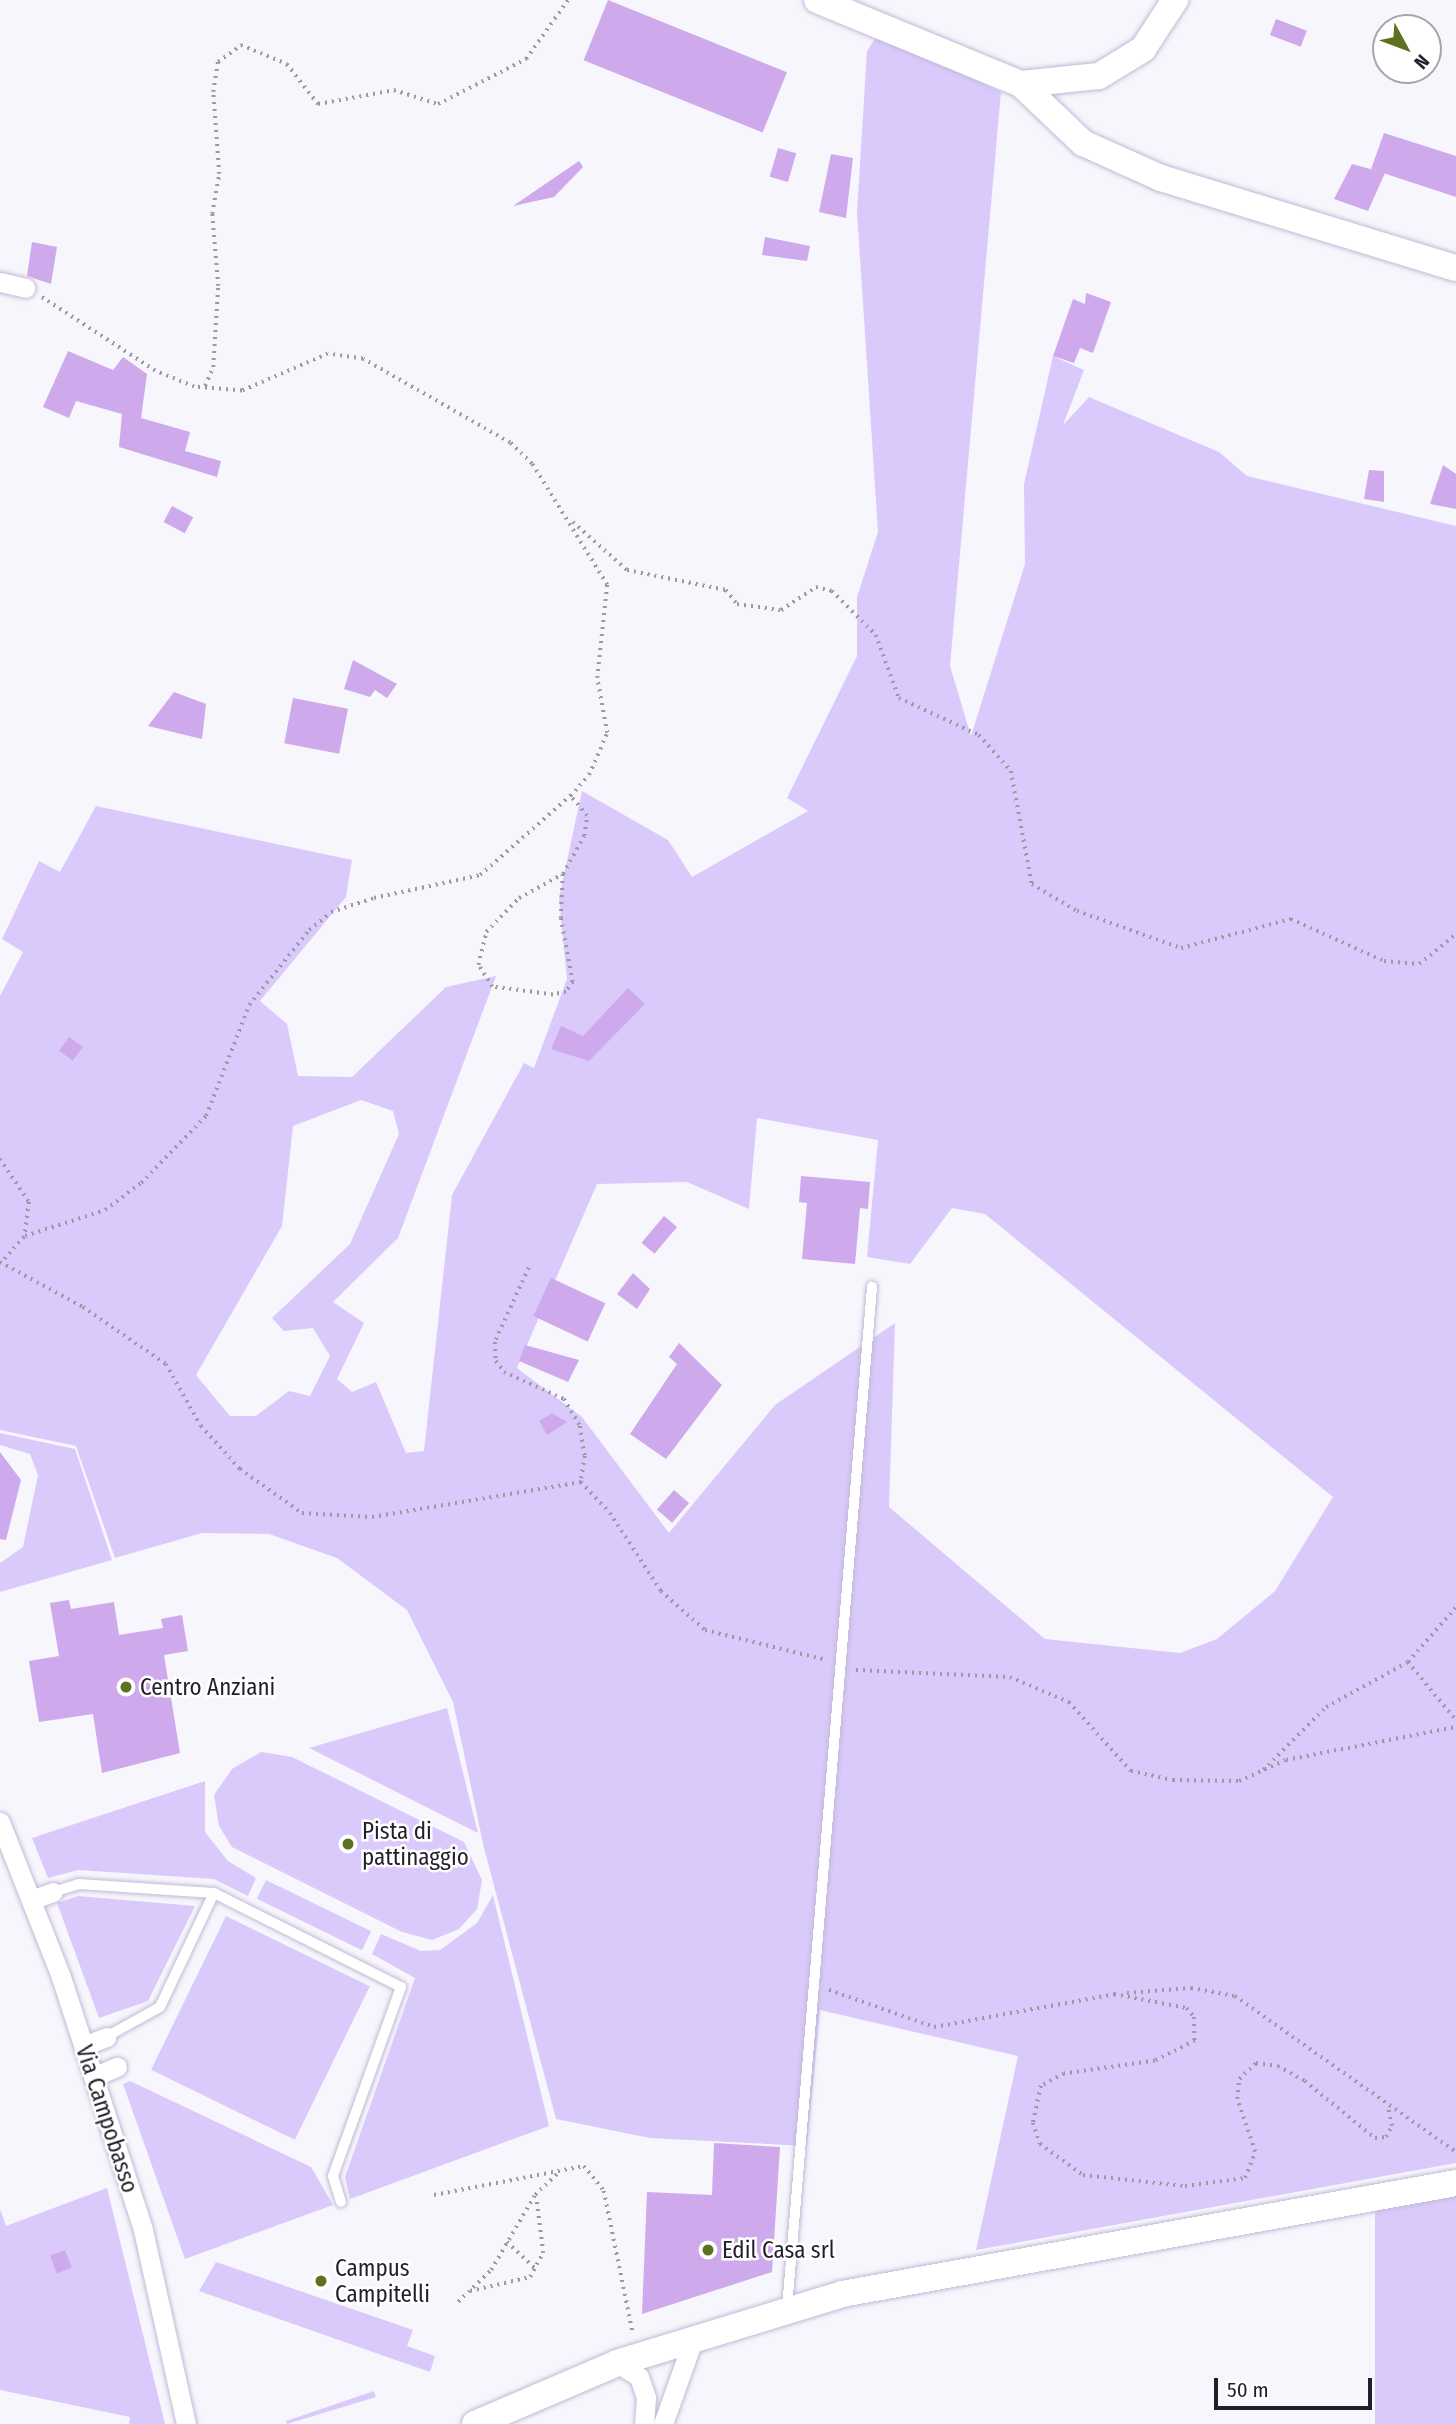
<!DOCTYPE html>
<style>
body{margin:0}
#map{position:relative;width:1456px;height:2424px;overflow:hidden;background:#f7f6fc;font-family:"Fira Sans Condensed",sans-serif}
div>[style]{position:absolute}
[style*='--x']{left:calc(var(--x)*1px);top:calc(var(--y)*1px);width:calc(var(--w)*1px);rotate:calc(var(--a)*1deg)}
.green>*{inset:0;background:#dacafc;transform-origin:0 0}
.building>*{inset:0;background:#cea9eb;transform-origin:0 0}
.path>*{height:3.5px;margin-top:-1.75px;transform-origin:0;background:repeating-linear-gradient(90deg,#9b99a2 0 2px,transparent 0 7px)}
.roads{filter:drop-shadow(0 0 2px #c2b9d7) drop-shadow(0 0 2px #c2b9d7)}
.lane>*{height:10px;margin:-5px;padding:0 5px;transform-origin:5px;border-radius:5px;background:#fff}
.street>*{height:19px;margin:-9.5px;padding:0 9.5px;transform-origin:9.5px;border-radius:9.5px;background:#fff}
.secondary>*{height:26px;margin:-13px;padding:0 13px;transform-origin:13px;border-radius:13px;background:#fff}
.dots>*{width:19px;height:19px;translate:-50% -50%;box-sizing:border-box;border:4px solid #fff;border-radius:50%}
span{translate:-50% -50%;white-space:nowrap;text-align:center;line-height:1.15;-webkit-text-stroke:5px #fff;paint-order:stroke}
.poi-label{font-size:23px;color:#221f2a}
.left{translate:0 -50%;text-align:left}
.street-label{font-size:23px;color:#221f2a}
.north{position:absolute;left:1372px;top:14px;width:70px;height:70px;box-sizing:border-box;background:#fff;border:2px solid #a7a5aa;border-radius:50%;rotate:131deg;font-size:19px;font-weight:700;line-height:28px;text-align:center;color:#221f2a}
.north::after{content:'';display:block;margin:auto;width:24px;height:32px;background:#5e7120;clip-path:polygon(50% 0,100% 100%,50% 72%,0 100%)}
.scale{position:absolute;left:1214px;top:2378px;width:158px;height:32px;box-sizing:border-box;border:4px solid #221f2a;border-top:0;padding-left:9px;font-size:21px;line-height:24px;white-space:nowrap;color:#221f2a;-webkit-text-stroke:5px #fff;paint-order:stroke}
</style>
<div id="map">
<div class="green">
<div style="clip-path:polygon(evenodd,878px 34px,1001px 92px,950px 666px,971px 736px,1025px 564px,1024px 484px,1053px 356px,1084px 370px,1063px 425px,1089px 397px,1219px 452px,1247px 476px,1456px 526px,1456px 2163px,976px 2250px,1018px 2056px,820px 2010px,807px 2146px,650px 2138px,556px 2119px,484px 1848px,453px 1702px,407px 1610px,337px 1558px,269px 1534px,202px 1533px,115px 1558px,76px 1446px,0 1430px,0 996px,23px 952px,2px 939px,39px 861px,60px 872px,96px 806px,352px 860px,346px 897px,260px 1001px,287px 1024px,298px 1076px,352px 1077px,446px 987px,496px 976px,398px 1238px,333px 1302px,364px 1323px,337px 1379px,352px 1392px,376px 1382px,406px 1453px,424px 1451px,452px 1195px,524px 1063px,534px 1068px,567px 979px,559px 898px,582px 791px,668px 840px,692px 877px,808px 811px,787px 798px,857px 656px,857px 597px,878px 532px,857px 212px,867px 51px,878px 34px,361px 1100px,393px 1111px,399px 1134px,350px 1244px,272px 1318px,284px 1331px,313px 1328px,330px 1356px,310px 1396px,289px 1391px,256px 1416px,230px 1416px,196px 1375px,282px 1226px,293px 1126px,361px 1100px,878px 34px,757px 1118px,878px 1140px,867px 1257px,910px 1264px,952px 1208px,985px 1214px,1333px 1497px,1275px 1591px,1217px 1639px,1180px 1653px,1045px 1639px,889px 1507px,895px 1323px,775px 1405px,669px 1533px,582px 1417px,517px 1368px,597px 1184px,687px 1182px,749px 1209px,757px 1118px)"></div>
<div style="clip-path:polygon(0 1433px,75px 1449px,112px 1560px,0 1592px,0 1563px,23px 1547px,38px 1475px,30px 1454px,0 1445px)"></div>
<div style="clip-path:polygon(447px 1708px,478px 1833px,309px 1748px)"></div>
<div style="clip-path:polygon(261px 1752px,292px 1757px,464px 1842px,482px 1880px,477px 1909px,459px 1929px,432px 1940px,402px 1932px,232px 1847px,219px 1826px,214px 1795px,232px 1769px)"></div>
<div style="clip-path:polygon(205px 1781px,205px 1832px,228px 1861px,256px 1878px,248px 1896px,214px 1879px,78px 1870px,48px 1878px,32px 1838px)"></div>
<div style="left:266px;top:1880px;width:117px;height:21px;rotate:26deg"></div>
<div style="clip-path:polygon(493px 1895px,549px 2126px,350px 2199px,345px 2177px,415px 1978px,372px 1954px,381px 1934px,421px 1951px,440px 1950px,477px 1923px)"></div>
<div style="clip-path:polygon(78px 1896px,195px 1906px,148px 2001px,99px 2018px,57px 1903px)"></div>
<div style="left:226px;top:1916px;width:160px;height:171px;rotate:26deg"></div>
<div style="clip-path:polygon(130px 2081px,311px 2167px,333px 2205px,185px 2259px,123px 2084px)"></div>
<div style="left:1456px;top:2186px;width:238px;height:81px;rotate:90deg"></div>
<div style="clip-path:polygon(107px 2188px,165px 2424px,129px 2424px,130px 2417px,0 2390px,0 2209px,6px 2226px)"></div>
<div style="clip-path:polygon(216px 2262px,413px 2330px,407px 2346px,435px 2356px,430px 2372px,199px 2291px)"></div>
<div style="clip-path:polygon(374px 2391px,376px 2397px,287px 2424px,286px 2421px)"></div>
</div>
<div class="building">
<div style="left:608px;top:0;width:193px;height:65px;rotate:22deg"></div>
<div style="left:1276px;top:19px;width:33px;height:17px;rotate:21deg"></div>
<div style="clip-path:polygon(1384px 133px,1456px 156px,1456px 197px,1371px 169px)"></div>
<div style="left:778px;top:148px;width:19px;height:30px;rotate:16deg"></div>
<div style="clip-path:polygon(831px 154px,853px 158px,846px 218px,819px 212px)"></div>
<div style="clip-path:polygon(579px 161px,583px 167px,554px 197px,513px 206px)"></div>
<div style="clip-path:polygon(1352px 164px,1385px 173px,1368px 211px,1334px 199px)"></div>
<div style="clip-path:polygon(765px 237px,810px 246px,807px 261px,762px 255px)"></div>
<div style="clip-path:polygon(32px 242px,57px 247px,51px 284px,27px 276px)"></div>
<div style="clip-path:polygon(1086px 293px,1111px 302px,1093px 353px,1080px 348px,1074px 363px,1053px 356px,1073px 299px,1085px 304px)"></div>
<div style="clip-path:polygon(68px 351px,113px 370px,123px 357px,147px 374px,141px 418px,190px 432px,185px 451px,221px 461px,217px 477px,119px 447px,122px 414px,76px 401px,69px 418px,43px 407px)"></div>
<div style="clip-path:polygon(1443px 465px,1456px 474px,1456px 509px,1430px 504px)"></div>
<div style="clip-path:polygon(1369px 470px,1384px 471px,1384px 502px,1364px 499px)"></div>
<div style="left:172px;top:506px;width:24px;height:18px;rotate:28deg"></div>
<div style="clip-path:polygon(353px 660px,397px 684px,387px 698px,375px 690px,370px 697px,344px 689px)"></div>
<div style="clip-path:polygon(174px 692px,206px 704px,202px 739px,148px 726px)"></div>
<div style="left:293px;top:698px;width:56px;height:46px;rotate:11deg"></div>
<div style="clip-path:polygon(628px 988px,645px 1004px,589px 1061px,551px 1049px,561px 1026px,583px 1036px)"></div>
<div style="left:69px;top:1037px;width:17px;height:17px;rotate:36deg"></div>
<div style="clip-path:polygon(801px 1176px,870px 1182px,868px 1209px,860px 1208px,855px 1264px,802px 1259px,807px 1203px,799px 1202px)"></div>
<div style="left:664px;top:1216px;width:17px;height:35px;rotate:40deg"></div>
<div style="clip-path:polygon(633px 1273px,650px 1289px,637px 1309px,617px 1294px)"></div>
<div style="left:551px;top:1278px;width:60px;height:42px;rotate:25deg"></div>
<div style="clip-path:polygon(679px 1343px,722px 1385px,666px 1459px,630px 1434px,677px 1364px,669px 1357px)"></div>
<div style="clip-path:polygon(525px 1345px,579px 1360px,568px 1382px,519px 1361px)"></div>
<div style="clip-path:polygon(552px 1413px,567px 1422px,547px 1435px,539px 1421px)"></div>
<div style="clip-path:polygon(0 1452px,21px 1480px,6px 1540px,0 1539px)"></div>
<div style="left:674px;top:1490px;width:20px;height:26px;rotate:41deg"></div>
<div style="clip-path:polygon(69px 1600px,71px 1609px,114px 1602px,119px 1635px,163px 1628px,161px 1619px,182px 1615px,188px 1651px,164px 1655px,180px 1753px,102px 1773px,93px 1714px,39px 1722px,29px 1661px,59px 1656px,50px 1603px)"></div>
<div style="clip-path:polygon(714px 2143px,780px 2147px,772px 2272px,642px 2314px,647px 2192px,712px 2195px)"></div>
<div style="left:65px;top:2250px;width:19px;height:16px;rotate:69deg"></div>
</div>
<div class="path">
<div style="--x:205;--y:386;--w:21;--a:-67"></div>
<div style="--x:213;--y:367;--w:81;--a:-86.5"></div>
<div style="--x:218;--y:286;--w:72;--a:-94.8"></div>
<div style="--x:212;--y:214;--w:41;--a:-80.1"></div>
<div style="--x:219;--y:174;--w:82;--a:-94.2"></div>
<div style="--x:213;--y:92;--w:30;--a:-81"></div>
<div style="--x:218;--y:62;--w:29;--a:-36"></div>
<div style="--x:241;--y:45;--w:50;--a:22.4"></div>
<div style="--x:287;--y:64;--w:51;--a:52.2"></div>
<div style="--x:318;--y:104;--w:77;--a:-10.4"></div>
<div style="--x:394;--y:90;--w:46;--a:17.7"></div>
<div style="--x:438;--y:104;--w:99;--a:-27.1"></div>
<div style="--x:526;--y:59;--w:72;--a:-54.6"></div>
<div style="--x:573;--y:522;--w:72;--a:41.6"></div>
<div style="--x:627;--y:570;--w:101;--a:11.4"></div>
<div style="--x:726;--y:590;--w:18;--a:52"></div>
<div style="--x:737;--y:604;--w:44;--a:7.8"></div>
<div style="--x:781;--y:610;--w:42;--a:-33.3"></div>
<div style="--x:816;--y:587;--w:16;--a:14"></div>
<div style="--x:832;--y:591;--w:62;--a:45"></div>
<div style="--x:876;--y:635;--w:67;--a:69.9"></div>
<div style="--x:899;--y:698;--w:88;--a:24.8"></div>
<div style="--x:979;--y:735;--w:48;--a:48.4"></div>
<div style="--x:1011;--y:771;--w:115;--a:79.5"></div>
<div style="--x:1032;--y:884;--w:52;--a:31"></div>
<div style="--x:1077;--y:911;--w:110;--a:19.6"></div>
<div style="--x:1181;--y:948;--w:114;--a:-14.8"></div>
<div style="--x:1291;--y:919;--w:102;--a:24.3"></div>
<div style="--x:1384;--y:961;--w:35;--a:5"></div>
<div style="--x:1419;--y:964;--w:48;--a:-39"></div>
<div style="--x:563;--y:874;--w:44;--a:92.6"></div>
<div style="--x:561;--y:918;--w:65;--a:79.4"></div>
<div style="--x:573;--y:982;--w:12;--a:125"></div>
<div style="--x:566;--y:992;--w:13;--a:167"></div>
<div style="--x:553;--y:995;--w:62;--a:-172.5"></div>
<div style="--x:492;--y:987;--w:26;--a:-122"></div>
<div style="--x:478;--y:965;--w:34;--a:-76"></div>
<div style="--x:486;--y:932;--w:47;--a:-45.9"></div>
<div style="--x:519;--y:898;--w:50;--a:-28.6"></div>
<div style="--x:563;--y:874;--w:43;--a:-61.1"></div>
<div style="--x:584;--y:836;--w:20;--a:-81"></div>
<div style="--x:587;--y:816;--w:26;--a:-130"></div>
<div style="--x:0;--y:1159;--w:52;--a:56"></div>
<div style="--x:29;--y:1202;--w:34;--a:97"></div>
<div style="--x:4;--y:1259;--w:31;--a:-48"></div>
<div style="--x:25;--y:1236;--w:84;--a:-18"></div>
<div style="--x:105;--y:1210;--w:45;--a:-36.9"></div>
<div style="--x:141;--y:1183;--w:93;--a:-45.9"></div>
<div style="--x:206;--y:1116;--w:119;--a:-68.8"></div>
<div style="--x:249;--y:1005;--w:96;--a:-51.3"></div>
<div style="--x:309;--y:930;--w:28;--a:-39"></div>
<div style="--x:331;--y:912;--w:45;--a:-18"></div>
<div style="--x:374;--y:898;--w:108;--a:-12.2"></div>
<div style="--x:480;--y:875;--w:120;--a:-41.3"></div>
<div style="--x:570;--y:796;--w:28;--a:-48"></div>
<div style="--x:589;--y:775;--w:46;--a:-66.8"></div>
<div style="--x:607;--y:733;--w:56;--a:-100.3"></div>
<div style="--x:597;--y:678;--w:94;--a:-83.9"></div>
<div style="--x:607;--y:585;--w:142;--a:-121.8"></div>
<div style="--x:532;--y:464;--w:30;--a:-136"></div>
<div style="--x:510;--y:443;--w:169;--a:-150.3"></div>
<div style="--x:363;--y:359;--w:35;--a:-172"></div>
<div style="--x:328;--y:354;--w:94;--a:156.7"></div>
<div style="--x:242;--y:391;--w:48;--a:-175.2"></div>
<div style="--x:194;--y:387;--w:42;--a:-157.7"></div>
<div style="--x:155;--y:371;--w:136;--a:-147"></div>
<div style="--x:0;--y:1262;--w:94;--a:28.5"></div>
<div style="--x:83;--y:1307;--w:101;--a:34.5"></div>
<div style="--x:166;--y:1364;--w:71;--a:60.6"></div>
<div style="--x:201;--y:1426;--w:58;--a:47.8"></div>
<div style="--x:240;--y:1469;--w:76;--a:35.4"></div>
<div style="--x:302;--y:1513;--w:70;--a:3.3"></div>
<div style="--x:372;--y:1517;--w:212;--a:-9.5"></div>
<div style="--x:581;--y:1482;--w:42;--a:46.9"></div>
<div style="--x:610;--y:1513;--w:93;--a:56.8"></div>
<div style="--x:661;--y:1591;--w:59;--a:41.6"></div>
<div style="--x:705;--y:1630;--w:125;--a:13.9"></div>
<div style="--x:529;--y:1268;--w:81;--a:114.7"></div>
<div style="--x:495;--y:1342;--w:19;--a:87"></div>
<div style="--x:496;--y:1361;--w:14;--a:54"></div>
<div style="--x:504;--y:1372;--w:66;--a:24.2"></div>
<div style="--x:564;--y:1399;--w:31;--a:59"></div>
<div style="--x:580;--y:1426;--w:30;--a:81"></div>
<div style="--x:585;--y:1456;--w:26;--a:99"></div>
<div style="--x:1408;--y:1662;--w:75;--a:50.4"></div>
<div style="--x:856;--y:1670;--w:154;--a:2.6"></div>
<div style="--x:1010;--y:1677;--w:64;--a:23"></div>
<div style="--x:1069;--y:1702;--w:93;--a:48.1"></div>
<div style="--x:1131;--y:1771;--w:43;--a:12.1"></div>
<div style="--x:1173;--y:1780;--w:66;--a:0.9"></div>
<div style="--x:1239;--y:1781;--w:51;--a:-24.1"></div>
<div style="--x:1286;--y:1760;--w:173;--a:-11"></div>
<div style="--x:1263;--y:1770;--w:89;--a:-45"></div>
<div style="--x:1326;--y:1707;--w:94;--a:-28.8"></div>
<div style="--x:1408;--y:1662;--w:73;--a:-48.9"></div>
<div style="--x:829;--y:1990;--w:111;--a:19.4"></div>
<div style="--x:934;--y:2027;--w:185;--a:-10.3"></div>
<div style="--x:1127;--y:1993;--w:64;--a:-4.5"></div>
<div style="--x:1191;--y:1988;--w:45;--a:10.3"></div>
<div style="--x:1235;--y:1996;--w:271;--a:35.2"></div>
<div style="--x:1114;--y:1994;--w:74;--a:10.9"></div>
<div style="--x:1187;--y:2008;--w:11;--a:52"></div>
<div style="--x:1194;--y:2017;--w:24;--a:88"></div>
<div style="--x:1195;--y:2041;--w:45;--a:153.4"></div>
<div style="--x:1155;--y:2061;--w:92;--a:171.9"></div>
<div style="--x:1064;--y:2074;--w:26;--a:152"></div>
<div style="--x:1041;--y:2086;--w:38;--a:102"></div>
<div style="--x:1033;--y:2123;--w:22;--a:72"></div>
<div style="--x:1040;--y:2144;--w:53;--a:35.8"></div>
<div style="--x:1083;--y:2175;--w:103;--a:6.2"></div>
<div style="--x:1185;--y:2186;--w:61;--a:-7.6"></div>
<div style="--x:1245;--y:2178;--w:28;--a:-69"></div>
<div style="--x:1255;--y:2152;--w:56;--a:-108.8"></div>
<div style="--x:1237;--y:2099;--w:20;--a:-84"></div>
<div style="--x:1239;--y:2079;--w:23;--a:-43"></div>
<div style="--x:1256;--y:2063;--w:22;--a:8"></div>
<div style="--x:1278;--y:2066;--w:31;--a:29"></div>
<div style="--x:1305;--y:2081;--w:90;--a:39.2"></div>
<div style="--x:1375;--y:2138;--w:11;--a:-5"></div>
<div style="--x:1386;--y:2137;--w:13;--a:-61"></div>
<div style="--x:1392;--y:2126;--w:17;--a:-103"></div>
<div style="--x:434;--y:2195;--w:153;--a:-10.9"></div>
<div style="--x:584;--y:2166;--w:32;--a:51"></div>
<div style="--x:604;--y:2191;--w:145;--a:78.5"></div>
<div style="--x:507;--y:2242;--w:38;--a:43"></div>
<div style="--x:470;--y:2291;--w:62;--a:-13.1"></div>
<div style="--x:530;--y:2277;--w:27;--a:-62"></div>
<div style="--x:543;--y:2253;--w:56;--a:-97.1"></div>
<div style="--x:458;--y:2302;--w:46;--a:-44.1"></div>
<div style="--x:491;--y:2270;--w:87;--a:-59.6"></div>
<div style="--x:535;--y:2195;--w:33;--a:-44"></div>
</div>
<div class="roads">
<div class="lane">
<div style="--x:53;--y:1892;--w:27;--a:-17"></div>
<div style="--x:79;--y:1884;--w:135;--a:3.8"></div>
<div style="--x:214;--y:1893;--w:209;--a:26.7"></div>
<div style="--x:401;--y:1987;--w:201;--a:109.8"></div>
<div style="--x:333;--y:2176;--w:27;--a:73"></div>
<div style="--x:106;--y:2037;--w:62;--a:-29.1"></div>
<div style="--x:160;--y:2007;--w:126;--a:-64.7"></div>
<div style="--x:787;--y:2308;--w:1025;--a:-85.24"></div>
</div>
<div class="street">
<div style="--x:0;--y:282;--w:26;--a:13"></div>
<div style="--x:0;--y:1822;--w:167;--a:68.5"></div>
<div style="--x:61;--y:1977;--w:266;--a:72"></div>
<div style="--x:143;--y:2230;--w:199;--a:77.5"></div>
<div style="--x:31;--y:1900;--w:23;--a:-20"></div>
<div style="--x:83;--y:2046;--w:25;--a:-21"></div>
<div style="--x:93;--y:2077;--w:26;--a:-23"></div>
<div style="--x:617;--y:2363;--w:26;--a:32"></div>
<div style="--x:639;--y:2377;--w:21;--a:71"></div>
<div style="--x:646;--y:2397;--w:27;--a:94"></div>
<div style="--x:663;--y:2424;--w:92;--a:-70.4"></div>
</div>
<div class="secondary">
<div style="--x:817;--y:0;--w:221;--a:22.4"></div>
<div style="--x:1021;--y:84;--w:78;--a:-5.9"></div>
<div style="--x:1099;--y:76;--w:52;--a:-31.5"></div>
<div style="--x:1143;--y:49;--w:59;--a:-56.9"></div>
<div style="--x:1021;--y:84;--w:86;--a:43.6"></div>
<div style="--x:1083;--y:143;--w:85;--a:24.2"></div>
<div style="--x:1161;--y:178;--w:308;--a:17"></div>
<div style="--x:475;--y:2424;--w:155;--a:-23.2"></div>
<div style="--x:617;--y:2363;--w:235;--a:-17"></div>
<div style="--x:842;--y:2294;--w:624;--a:-10.25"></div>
</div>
</div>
<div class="dots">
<div style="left:126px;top:1687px;background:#5e7120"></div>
<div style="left:348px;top:1844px;background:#5e7120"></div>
<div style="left:708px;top:2250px;background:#5e7120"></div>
<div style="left:321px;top:2281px;background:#5e7120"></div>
</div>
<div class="poi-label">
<span class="left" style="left:140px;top:1687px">Centro Anziani</span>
<span class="left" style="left:362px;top:1844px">Pista di<br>pattinaggio</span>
<span class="left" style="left:722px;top:2250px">Edil Casa srl</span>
<span class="left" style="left:335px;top:2281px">Campus<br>Campitelli</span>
</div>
<div class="street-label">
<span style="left:107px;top:2119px;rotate:72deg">Via Campobasso</span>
</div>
<div class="north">N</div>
<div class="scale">50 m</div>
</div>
